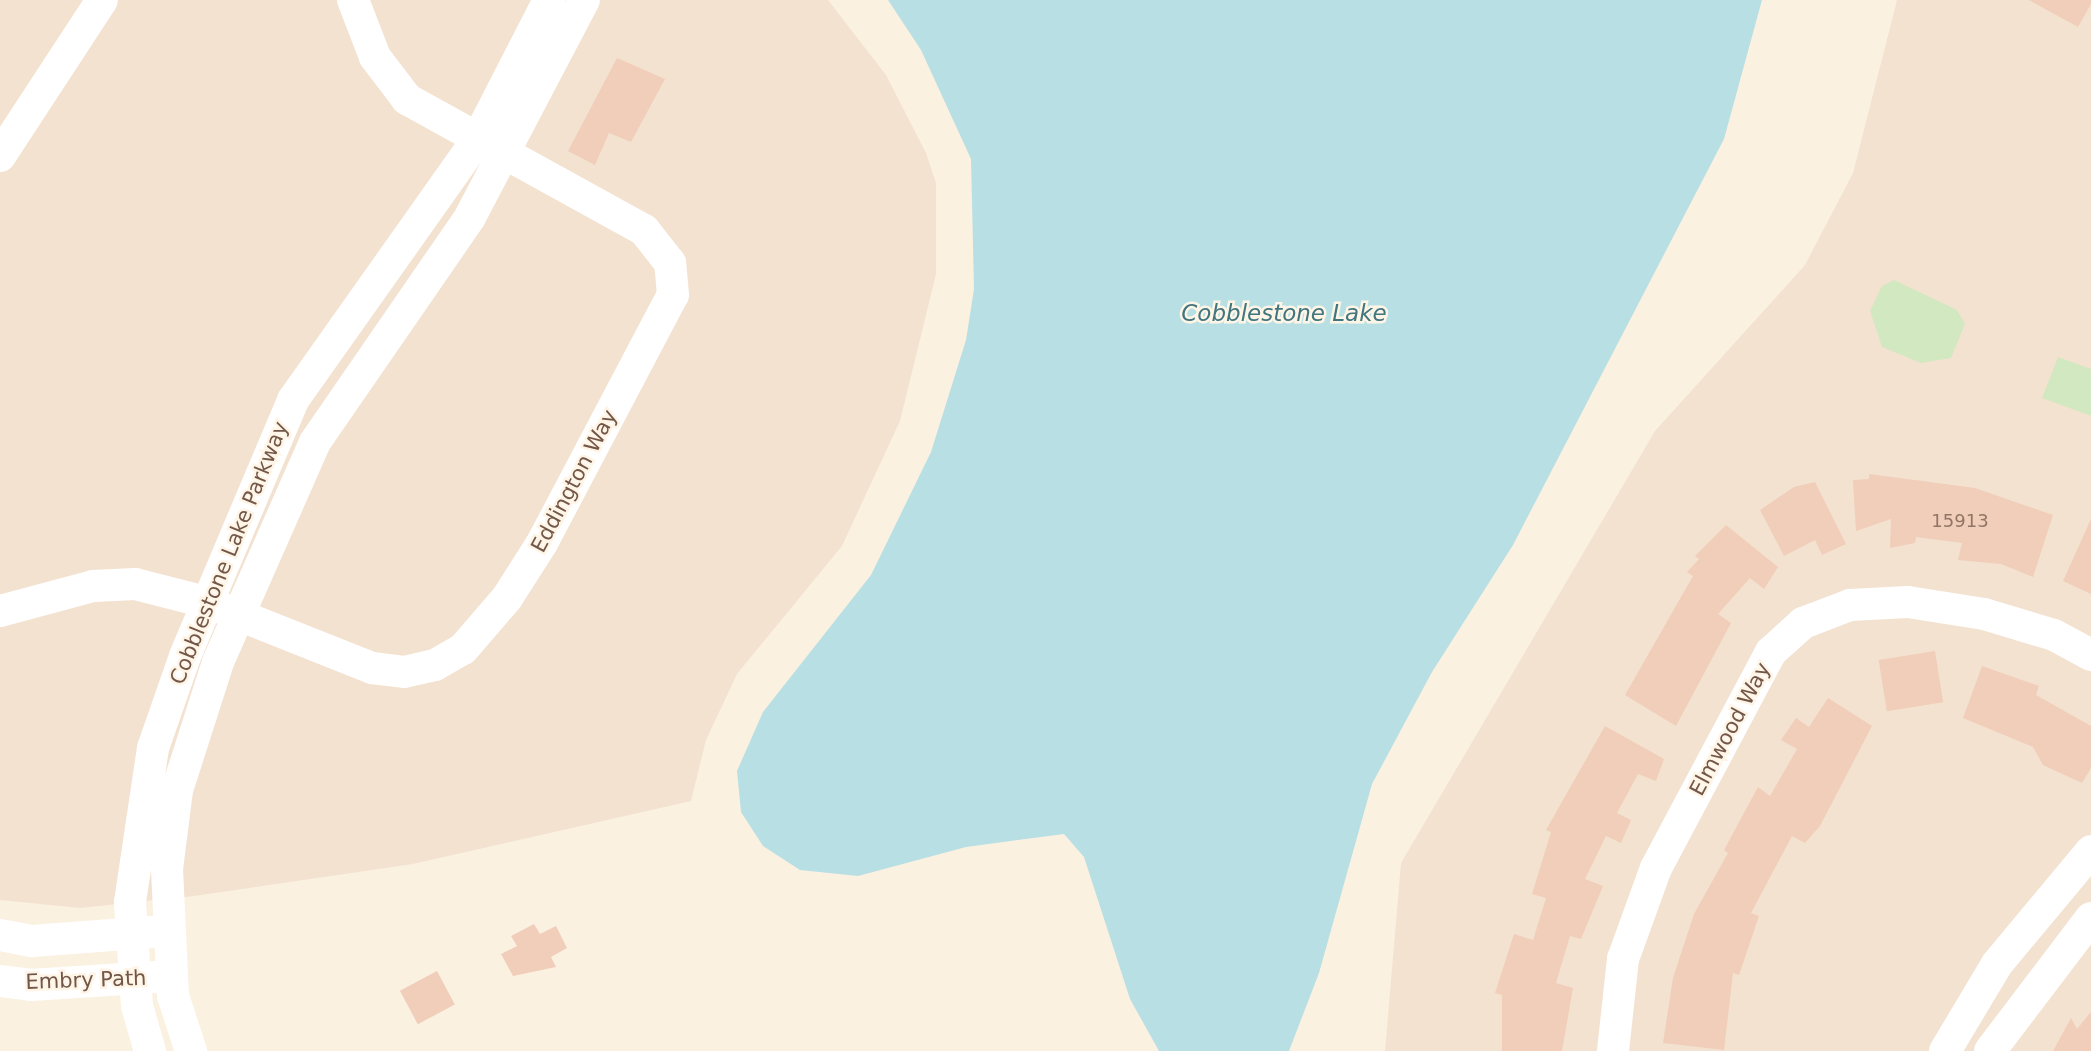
<!DOCTYPE html>
<style>
body{margin:0}
#map{position:relative;width:2091px;height:1051px;overflow:hidden;background:#fbf1e1;font-family:"DejaVu Sans",sans-serif}
div>[style]{position:absolute}
[style*='--x']{left:calc(var(--x)*1px);top:calc(var(--y)*1px);width:calc(var(--w)*1px);rotate:calc(var(--a)*1deg)}
.residential>*{inset:0;background:#f3e2d0}
.green>*{inset:0;background:#d2e8c1}
.water>*{inset:0;background:#b7dfe4}
.building>*{inset:0;background:#f0ceba;transform-origin:0 0}
.street>*{height:32px;margin:-16px;padding:0 16px;transform-origin:16px;border-radius:16px;background:#fff}
span{translate:-50% -50%;white-space:nowrap;text-align:center;line-height:1.15;-webkit-text-stroke:5px #fff5e7;paint-order:stroke}
.number-label{font-size:18px;color:#927565}
.number-label span{-webkit-text-stroke-width:0}
.street-label{font-size:21px;color:#725749}
.water-label{font-size:23px;color:#40767f;font-style:italic}
</style>
<div id="map">
<div class="residential">
<div style="clip-path:polygon(0 0,828px 0,886px 75px,926px 153px,936px 183px,936px 274px,900px 421px,842px 546px,737px 674px,706px 740px,691px 801px,413px 864px,194px 896px,80px 908px,0 900px)"></div>
<div style="clip-path:polygon(1897px 0,2091px 0,2091px 1051px,1385px 1051px,1401px 863px,1655px 431px,1805px 265px,1853px 173px)"></div>
</div>
<div class="green">
<div style="clip-path:polygon(1894px 280px,1957px 310px,1965px 324px,1951px 358px,1921px 363px,1882px 347px,1870px 311px,1882px 286px)"></div>
<div style="clip-path:polygon(2058px 357px,2091px 369px,2091px 416px,2042px 398px)"></div>
</div>
<div class="water">
<div style="clip-path:polygon(888px 0,1762px 0,1724px 139px,1513px 545px,1432px 672px,1372px 784px,1319px 973px,1289px 1051px,1159px 1051px,1130px 999px,1084px 857px,1064px 834px,966px 847px,858px 876px,800px 870px,763px 846px,741px 812px,737px 771px,763px 712px,871px 575px,931px 452px,966px 340px,974px 289px,971px 159px,921px 50px)"></div>
</div>
<div class="building">
<div style="clip-path:polygon(2029px 0,2091px 0,2091px 4px,2078px 27px)"></div>
<div style="clip-path:polygon(617px 58px,665px 79px,631px 142px,609px 133px,595px 165px,568px 151px)"></div>
<div style="clip-path:polygon(1869px 474px,1975px 488px,2053px 515px,2033px 577px,2001px 564px,1958px 560px,1962px 543px,1916px 537px,1915px 543px,1890px 548px,1891px 519px,1856px 531px,1853px 480px,1869px 479px)"></div>
<div style="clip-path:polygon(1815px 482px,1846px 544px,1822px 555px,1815px 540px,1784px 556px,1760px 510px,1794px 487px)"></div>
<div style="clip-path:polygon(2091px 519px,2091px 594px,2063px 581px)"></div>
<div style="clip-path:polygon(1726px 525px,1778px 567px,1764px 589px,1750px 578px,1718px 614px,1731px 623px,1676px 726px,1625px 695px,1693px 576px,1687px 572px,1699px 559px,1695px 556px)"></div>
<div style="left:1935px;top:651px;width:52px;height:57px;rotate:81deg"></div>
<div style="clip-path:polygon(1982px 666px,2039px 686px,2036px 695px,2091px 726px,2091px 768px,2082px 783px,2043px 765px,2033px 747px,1963px 718px)"></div>
<div style="clip-path:polygon(1828px 698px,1872px 726px,1820px 826px,1805px 843px,1792px 836px,1751px 913px,1759px 916px,1739px 975px,1733px 973px,1724px 1050px,1663px 1043px,1673px 978px,1694px 914px,1728px 853px,1724px 850px,1758px 787px,1770px 796px,1797px 749px,1781px 740px,1796px 718px,1809px 727px)"></div>
<div style="clip-path:polygon(1605px 726px,1664px 759px,1656px 781px,1638px 774px,1617px 813px,1631px 820px,1621px 843px,1606px 836px,1585px 879px,1603px 886px,1581px 939px,1570px 936px,1556px 983px,1573px 988px,1562px 1051px,1502px 1051px,1502px 995px,1495px 993px,1514px 934px,1533px 940px,1546px 898px,1532px 894px,1551px 832px,1546px 830px)"></div>
<div style="clip-path:polygon(534px 924px,540px 934px,556px 926px,567px 948px,551px 957px,556px 967px,513px 976px,501px 954px,517px 946px,511px 936px)"></div>
<div style="left:437px;top:971px;width:38px;height:42px;rotate:62deg"></div>
<div style="clip-path:polygon(2091px 1012px,2091px 1051px,2053px 1051px,2071px 1018px,2077px 1029px)"></div>
</div>
<div class="street">
<div style="--x:0;--y:156;--w:186;--a:-56.8"></div>
<div style="--x:0;--y:611;--w:96;--a:-15"></div>
<div style="--x:93;--y:586;--w:42;--a:-2.7"></div>
<div style="--x:135;--y:584;--w:73;--a:14.2"></div>
<div style="--x:206;--y:602;--w:179;--a:21.7"></div>
<div style="--x:372;--y:668;--w:32;--a:7"></div>
<div style="--x:404;--y:672;--w:32;--a:-13"></div>
<div style="--x:435;--y:665;--w:32;--a:-30"></div>
<div style="--x:463;--y:649;--w:67;--a:-49.2"></div>
<div style="--x:507;--y:598;--w:65;--a:-57.5"></div>
<div style="--x:542;--y:543;--w:280;--a:-62.2"></div>
<div style="--x:673;--y:295;--w:32;--a:-95"></div>
<div style="--x:670;--y:263;--w:42;--a:-128.2"></div>
<div style="--x:644;--y:230;--w:271;--a:-151.1"></div>
<div style="--x:407;--y:99;--w:53;--a:-127.3"></div>
<div style="--x:375;--y:57;--w:61;--a:-111.1"></div>
<div style="--x:0;--y:935;--w:33;--a:11"></div>
<div style="--x:32;--y:941;--w:120;--a:-4.3"></div>
<div style="--x:0;--y:981;--w:31;--a:7"></div>
<div style="--x:31;--y:985;--w:124;--a:-3.7"></div>
<div style="--x:150;--y:1051;--w:47;--a:-106.1"></div>
<div style="--x:137;--y:1006;--w:104;--a:-93.9"></div>
<div style="--x:130;--y:902;--w:156;--a:-81.5"></div>
<div style="--x:153;--y:748;--w:97;--a:-70.8"></div>
<div style="--x:185;--y:656;--w:278;--a:-67.1"></div>
<div style="--x:293;--y:400;--w:316;--a:-54.7"></div>
<div style="--x:476;--y:142;--w:160;--a:-62.8"></div>
<div style="--x:191;--y:1051;--w:58;--a:-108.1"></div>
<div style="--x:173;--y:996;--w:127;--a:-92.7"></div>
<div style="--x:167;--y:869;--w:80;--a:-82.8"></div>
<div style="--x:177;--y:790;--w:134;--a:-72.2"></div>
<div style="--x:218;--y:662;--w:240;--a:-66.2"></div>
<div style="--x:315;--y:442;--w:273;--a:-55.4"></div>
<div style="--x:470;--y:217;--w:245;--a:-62.3"></div>
<div style="--x:1613;--y:1051;--w:93;--a:-83.8"></div>
<div style="--x:1623;--y:959;--w:97;--a:-70.1"></div>
<div style="--x:1656;--y:868;--w:245;--a:-62"></div>
<div style="--x:1771;--y:652;--w:43;--a:-42.2"></div>
<div style="--x:1803;--y:623;--w:50;--a:-21"></div>
<div style="--x:1850;--y:605;--w:58;--a:-3"></div>
<div style="--x:1908;--y:602;--w:77;--a:9"></div>
<div style="--x:1984;--y:614;--w:73;--a:16.7"></div>
<div style="--x:2054;--y:635;--w:42;--a:28.4"></div>
<div style="--x:1945;--y:1051;--w:101;--a:-59.1"></div>
<div style="--x:1997;--y:964;--w:147;--a:-50.2"></div>
<div style="--x:1990;--y:1051;--w:167;--a:-52.8"></div>
</div>
<div class="number-label">
<span style="left:1960px;top:521px">15913</span>
</div>
<div class="street-label">
<span style="left:574px;top:481px;rotate:-62deg">Eddington Way</span>
<span style="left:229px;top:553px;rotate:-68deg">Cobblestone Lake Parkway</span>
<span style="left:1730px;top:729px;rotate:-62deg">Elmwood Way</span>
<span style="left:86px;top:980px;rotate:-2deg">Embry Path</span>
</div>
<div class="water-label">
<span style="left:1284px;top:313px">Cobblestone Lake</span>
</div>
</div>
